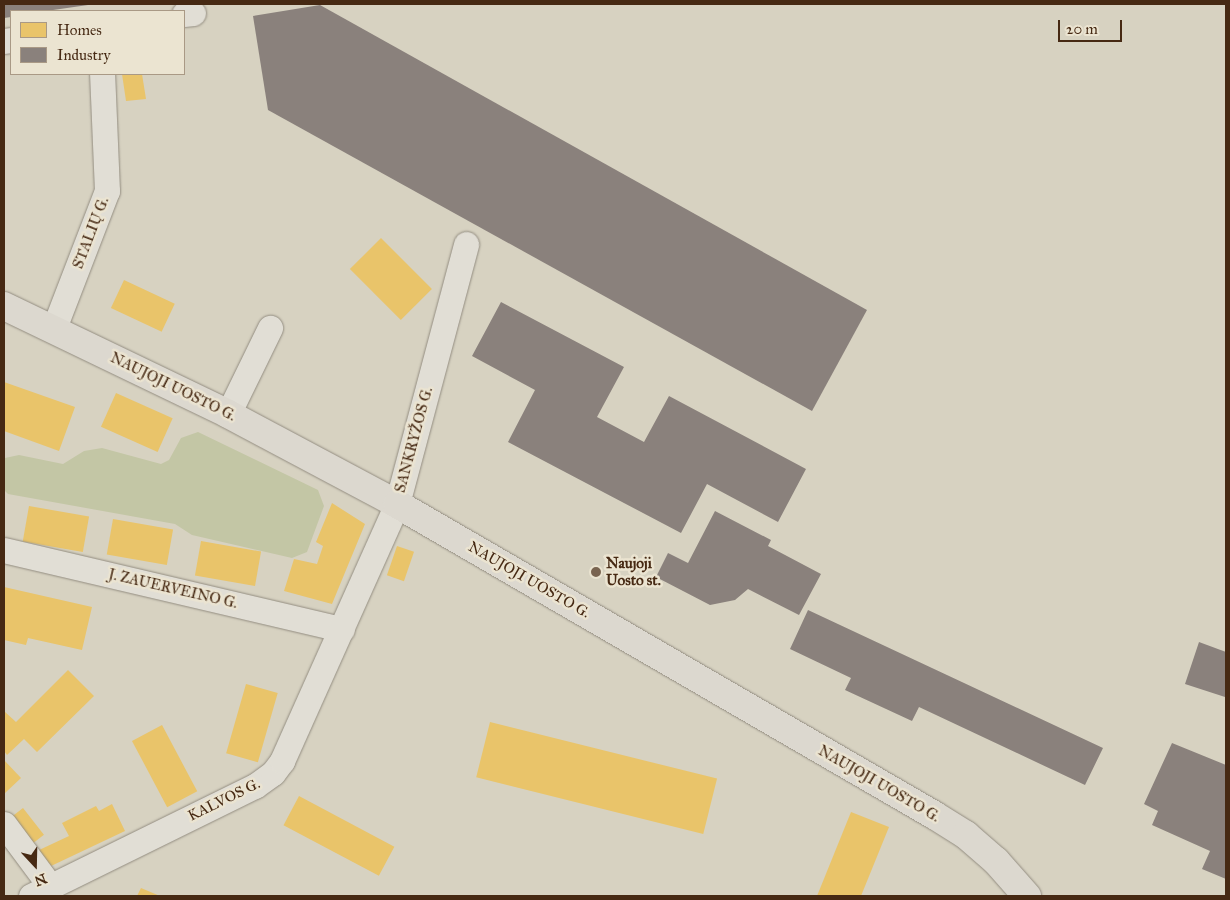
<!DOCTYPE html>
<meta charset="utf-8">
<style>
body{margin:0}
#map{position:relative;width:1230px;height:900px;overflow:hidden;background:#d7d2c1;font-family:"IM FELL Great Primer",serif}
div>[style]{position:absolute}
[style*='--x']{left:calc(var(--x)*1px);top:calc(var(--y)*1px);width:calc(var(--w)*1px);rotate:calc(var(--a)*1deg)}
.green>*{inset:0;background:#c3c6a5}
.homes>*{inset:0;background:#e9c46a;transform-origin:0 0}
.industry>*{inset:0;background:#8a817c}
.roads{filter:drop-shadow(0 0 1px #938d81) drop-shadow(0 0 1px #938d81)}
.minor>*{height:25px;margin:-12.5px;padding:0 12.5px;transform-origin:12.5px;border-radius:12.5px;background:#e1ded5}
.primary>*{height:28px;margin:-14px;padding:0 14px;transform-origin:14px;border-radius:14px;background:#dcd8cf}
.dots>*{width:14px;height:14px;translate:-50% -50%;box-sizing:border-box;border:2px solid #ebe4d1;border-radius:50%}
span{translate:-50% -50%;white-space:nowrap;text-align:center;line-height:1.15;-webkit-text-stroke:5px #ebe4d1;paint-order:stroke}
.street-label{font-size:15px;color:#462913}
.poi-label{font-size:15px;color:#462913;font-weight:700}
.left{translate:0 -50%;text-align:left}
.frame{position:absolute;inset:0;border:5px solid #462913;pointer-events:none}
.legend{position:absolute;left:10px;top:10px;width:175px;height:65px;box-sizing:border-box;background:#ebe4d1;border:1px solid #a99985;margin:0;padding:6px 9px;list-style:none;font-size:15px;color:#462913}
.legend li{display:flex;align-items:center;gap:10px;height:25px}
.legend b{width:25px;border:1px solid #a99985}
.north{position:absolute;left:10px;top:840px;width:50px;height:50px;-webkit-text-stroke:4px #ebe4d1;paint-order:stroke;rotate:159deg;font-size:14px;font-weight:700;line-height:20px;text-align:center;color:#462913}
.north::after{content:'';display:block;margin:auto;width:18px;height:22px;background:#462913;clip-path:polygon(50% 0,100% 100%,50% 72%,0 100%)}
.scale{position:absolute;left:1058px;top:20px;width:64px;height:22px;box-sizing:border-box;border:2px solid #462913;border-top:0;padding-left:6px;font-size:15px;line-height:18px;white-space:nowrap;color:#462913;-webkit-text-stroke:4px #ebe4d1;paint-order:stroke}
</style>
<div id="map">
<div class="green">
<div style="clip-path:polygon(198px 432px,318px 490px,324px 506px,307px 552px,292px 558px,192px 535px,175px 524px,8px 494px,4px 490px,5px 458px,19px 455px,63px 464px,84px 451px,102px 448px,161px 464px,169px 460px,181px 438px)"></div>
</div>
<div class="homes">
<div style="clip-path:polygon(122px 74px,142px 74px,146px 99px,126px 101px)"></div>
<div style="left:381px;top:238px;width:72px;height:44px;rotate:45deg"></div>
<div style="left:124px;top:280px;width:56px;height:31px;rotate:25deg"></div>
<div style="clip-path:polygon(4px 382px,75px 407px,59px 451px,4px 431px)"></div>
<div style="left:116px;top:393px;width:62px;height:37px;rotate:24deg"></div>
<div style="clip-path:polygon(332px 503px,365px 524px,332px 604px,284px 591px,294px 559px,317px 564px,323px 546px,316px 542px)"></div>
<div style="left:29px;top:506px;width:61px;height:36px;rotate:10deg"></div>
<div style="left:113px;top:519px;width:61px;height:36px;rotate:10deg"></div>
<div style="left:201px;top:541px;width:61px;height:35px;rotate:10deg"></div>
<div style="left:397px;top:546px;width:18px;height:31px;rotate:19deg"></div>
<div style="clip-path:polygon(4px 587px,92px 607px,82px 650px,28px 638px,26px 645px,4px 640px)"></div>
<div style="clip-path:polygon(68px 670px,94px 696px,37px 752px,24px 739px,7px 755px,4px 751px,4px 711px,16px 722px)"></div>
<div style="left:246px;top:684px;width:33px;height:72px;rotate:16deg"></div>
<div style="left:490px;top:722px;width:234px;height:57px;rotate:14deg"></div>
<div style="left:162px;top:725px;width:75px;height:34px;rotate:62deg"></div>
<div style="clip-path:polygon(4px 760px,21px 778px,4px 794px)"></div>
<div style="left:299px;top:796px;width:108px;height:33px;rotate:28deg"></div>
<div style="clip-path:polygon(112px 804px,125px 831px,51px 866px,37px 851px,69px 836px,62px 823px,96px 806px,99px 811px)"></div>
<div style="left:23px;top:808px;width:34px;height:18px;rotate:52deg"></div>
<div style="clip-path:polygon(851px 812px,889px 827px,861px 896px,817px 896px)"></div>
<div style="clip-path:polygon(141px 888px,160px 896px,137px 896px)"></div>
</div>
<div class="industry">
<div style="clip-path:polygon(4px 4px,88px 4px,88px 5px,46px 11px,11px 11px,11px 17px,4px 18px)"></div>
<div style="clip-path:polygon(320px 5px,867px 310px,812px 411px,268px 110px,253px 16px)"></div>
<div style="clip-path:polygon(501px 302px,624px 367px,597px 417px,644px 442px,669px 396px,806px 469px,778px 522px,707px 484px,681px 533px,508px 442px,535px 390px,472px 356px)"></div>
<div style="clip-path:polygon(715px 511px,771px 540px,768px 546px,821px 574px,799px 615px,748px 589px,735px 600px,710px 605px,656px 577px,668px 553px,688px 563px)"></div>
<div style="clip-path:polygon(808px 610px,1103px 748px,1085px 785px,919px 707px,912px 721px,845px 690px,851px 678px,790px 649px)"></div>
<div style="clip-path:polygon(1199px 642px,1226px 652px,1225px 697px,1185px 684px)"></div>
<div style="clip-path:polygon(1172px 743px,1226px 765px,1226px 879px,1202px 869px,1210px 851px,1152px 825px,1158px 811px,1144px 804px)"></div>
</div>
<div class="roads">
<div class="minor">
<div style="--x:184;--y:14;--w:9;--a:-6"></div>
<div style="--x:4;--y:41;--w:7;--a:-8"></div>
<div style="--x:54;--y:328;--w:147;--a:-68.9"></div>
<div style="--x:107;--y:191;--w:117;--a:-92.4"></div>
<div style="--x:228;--y:414;--w:96;--a:-64"></div>
<div style="--x:4;--y:550;--w:347;--a:13.2"></div>
<div style="--x:4;--y:824;--w:77;--a:53.4"></div>
<div style="--x:31;--y:896;--w:250;--a:-26.2"></div>
<div style="--x:255;--y:786;--w:22;--a:-36"></div>
<div style="--x:273;--y:773;--w:15;--a:-53"></div>
<div style="--x:282;--y:761;--w:282;--a:-65.9"></div>
<div style="--x:397;--y:504;--w:269;--a:-75.1"></div>
</div>
<div class="primary">
<div style="--x:4;--y:306;--w:249;--a:25.7"></div>
<div style="--x:228;--y:414;--w:191;--a:28"></div>
<div style="--x:397;--y:504;--w:621;--a:30.08"></div>
<div style="--x:934;--y:815;--w:38;--a:32"></div>
<div style="--x:966;--y:835;--w:40;--a:41"></div>
<div style="--x:996;--y:861;--w:47;--a:48.5"></div>
</div>
</div>
<div class="dots">
<div style="left:596px;top:572px;background:#796450"></div>
</div>
<div class="street-label">
<span style="left:91px;top:233px;rotate:-69deg">STALIŲ G.</span>
<span style="left:173px;top:387px;rotate:26deg">NAUJOJI UOSTO G.</span>
<span style="left:414px;top:440px;rotate:-75deg">SANKRYŽOS G.</span>
<span style="left:529px;top:580px;rotate:30deg">NAUJOJI UOSTO G.</span>
<span style="left:173px;top:589px;rotate:13deg">J. ZAUERVEINO G.</span>
<span style="left:879px;top:784px;rotate:30deg">NAUJOJI UOSTO G.</span>
<span style="left:224px;top:800px;rotate:-26deg">KALVOS G.</span>
</div>
<div class="poi-label">
<span class="left" style="left:606px;top:572px">Naujoji<br>Uosto st.</span>
</div>
<div class="frame"></div>
<ul class="legend">
<li><b style="height:14px;background:#e9c46a"></b>Homes</li>
<li><b style="height:14px;background:#8a817c"></b>Industry</li>
</ul>
<div class="north">N</div>
<div class="scale">20 m</div>
</div>
